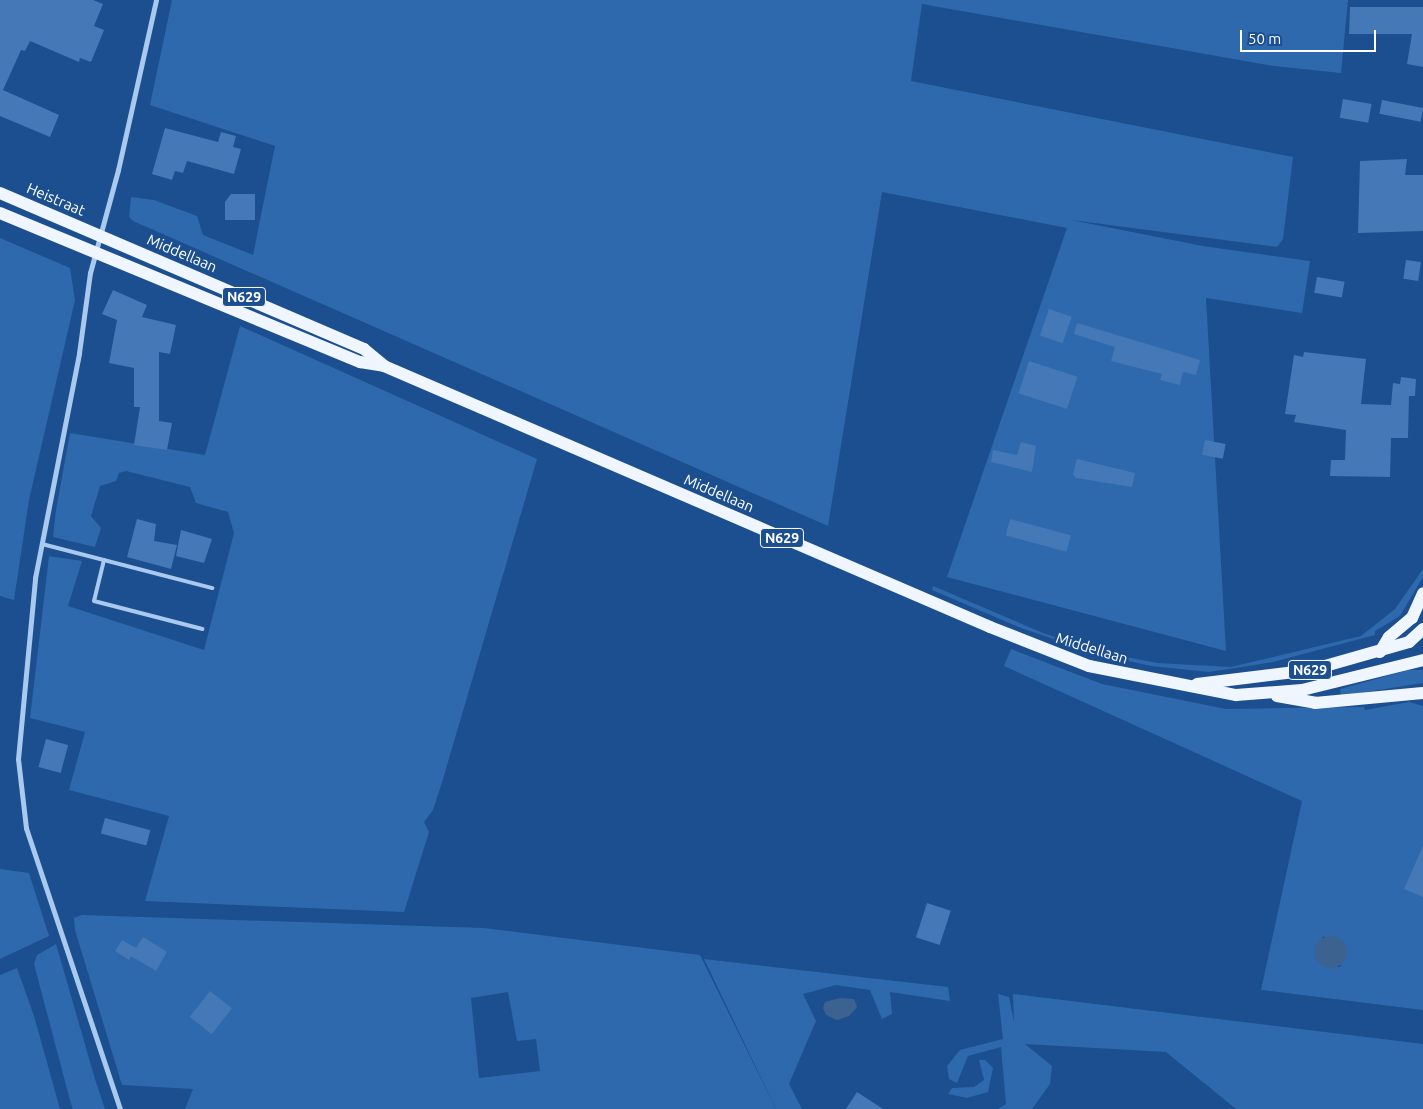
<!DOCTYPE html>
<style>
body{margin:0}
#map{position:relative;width:1423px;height:1109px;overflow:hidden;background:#1b4f8f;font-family:Ubuntu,sans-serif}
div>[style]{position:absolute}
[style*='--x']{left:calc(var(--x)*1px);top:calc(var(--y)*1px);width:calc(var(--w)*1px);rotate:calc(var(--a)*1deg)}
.green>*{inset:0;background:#2e69ad}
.water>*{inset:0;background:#3c6290}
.round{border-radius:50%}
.building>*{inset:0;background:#4478b7;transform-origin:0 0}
.service>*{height:4px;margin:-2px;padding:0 2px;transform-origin:2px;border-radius:2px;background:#a9c9ee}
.minor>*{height:5px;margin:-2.5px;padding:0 2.5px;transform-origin:2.5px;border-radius:2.5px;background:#a9c9ee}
.primary>*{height:12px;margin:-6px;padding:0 6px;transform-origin:6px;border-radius:6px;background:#f0f6ff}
span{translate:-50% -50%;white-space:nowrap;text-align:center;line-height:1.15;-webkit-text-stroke:5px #1b4f8f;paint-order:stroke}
.shield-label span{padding:1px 4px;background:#1b4f8f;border:1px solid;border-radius:4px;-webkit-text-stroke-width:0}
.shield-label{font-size:14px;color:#fff;font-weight:700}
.street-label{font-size:15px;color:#fff}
.scale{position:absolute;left:1240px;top:30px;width:136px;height:22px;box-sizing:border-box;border:2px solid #fff;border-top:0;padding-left:6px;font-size:15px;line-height:18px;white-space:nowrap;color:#fff;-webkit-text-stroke:4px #1b4f8f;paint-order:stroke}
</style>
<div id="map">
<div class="green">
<div style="clip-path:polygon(172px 0,1348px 0,1341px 73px,1274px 66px,922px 4px,911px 81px,1293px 157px,1283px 239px,1277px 247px,1071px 220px,1203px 246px,1310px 261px,1302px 313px,1206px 298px,1226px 651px,947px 577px,1067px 228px,882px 192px,828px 526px,133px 221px,129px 217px,131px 197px,154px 200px,197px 216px,203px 235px,253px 255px,275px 146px,150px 105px)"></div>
<div style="clip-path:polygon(0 238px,70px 268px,75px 300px,29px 500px,14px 600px,0 596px)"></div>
<div style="clip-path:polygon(240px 326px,537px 459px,443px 779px,433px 810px,424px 822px,429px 832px,404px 912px,145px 901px,169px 816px,69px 790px,85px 732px,30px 718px,49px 556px,82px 561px,68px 606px,204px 650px,234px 533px,228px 512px,196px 503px,190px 487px,126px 471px,119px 473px,116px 481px,100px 486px,91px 516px,101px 528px,95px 547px,53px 537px,56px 510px,70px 433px,205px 455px)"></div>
<div style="clip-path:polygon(1423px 569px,1423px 577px,1400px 616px,1375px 631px,1375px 635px,1273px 662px,1209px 672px,1151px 666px,1101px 655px,1021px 628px,932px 590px,933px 586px,1043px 633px,1101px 652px,1157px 663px,1231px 667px,1361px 636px,1395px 609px)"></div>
<div style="clip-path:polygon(evenodd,1011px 649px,1102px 684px,1226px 709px,1364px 707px,1365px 710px,1409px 702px,1423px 706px,1423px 1010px,1261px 990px,1302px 801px,1004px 666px,1011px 649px,1323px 936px,1346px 953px,1340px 967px,1322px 965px,1317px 957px,1323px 936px)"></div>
<div style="clip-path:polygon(1409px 670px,1423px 670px,1423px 683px,1341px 696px,1340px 689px)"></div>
<div style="clip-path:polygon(0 869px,29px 873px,49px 936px,0 959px)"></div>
<div style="clip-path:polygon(evenodd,82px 915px,483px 928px,700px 955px,776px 1109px,185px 1109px,193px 1089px,122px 1085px,75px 930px,74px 918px,82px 915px,508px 992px,517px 1041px,536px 1039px,540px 1071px,479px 1078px,471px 998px,508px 992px)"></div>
<div style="clip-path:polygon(56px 944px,95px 1079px,105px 1109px,73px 1109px,71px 1104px,34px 964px,37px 955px)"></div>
<div style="clip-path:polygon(704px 959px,948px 987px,950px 1001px,890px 992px,892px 1014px,882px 1019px,870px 990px,836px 985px,803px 994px,816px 1021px,789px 1084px,802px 1109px,776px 1109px)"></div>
<div style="clip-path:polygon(17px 968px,34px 1016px,60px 1109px,0 1109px,0 975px)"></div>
<div style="clip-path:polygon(998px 994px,1009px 997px,1014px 1022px,1013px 994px,1423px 1044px,1423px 1109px,1236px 1109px,1166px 1052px,1025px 1044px,1052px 1066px,1050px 1084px,1032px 1109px,998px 1109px,1006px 1104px,1001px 1047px,968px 1056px,957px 1083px,949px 1079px,947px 1066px,960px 1050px,1003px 1039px)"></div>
<div style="clip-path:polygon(979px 1060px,985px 1060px,993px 1068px,988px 1092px,967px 1098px,948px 1094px,952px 1088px,974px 1087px,984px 1080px)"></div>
</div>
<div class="water">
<div class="round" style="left:1315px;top:936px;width:32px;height:32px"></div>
<div style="clip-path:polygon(840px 998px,854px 999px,857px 1007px,849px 1016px,837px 1020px,826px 1015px,823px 1008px,825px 1002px)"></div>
</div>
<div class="building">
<div style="clip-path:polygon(0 0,93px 0,103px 4px,94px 26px,104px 30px,91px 62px,80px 58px,79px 62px,30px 41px,25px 51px,21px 50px,3px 90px,59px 115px,50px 137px,0 116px)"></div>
<div style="clip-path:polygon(1350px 7px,1423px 7px,1423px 67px,1407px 64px,1412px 34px,1349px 34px)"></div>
<div style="left:1343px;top:99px;width:29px;height:19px;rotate:10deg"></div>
<div style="left:1382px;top:100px;width:42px;height:14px;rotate:11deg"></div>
<div style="clip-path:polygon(165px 128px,218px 142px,221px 132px,236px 136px,233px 147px,241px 149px,234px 174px,187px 161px,183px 173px,175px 171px,172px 180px,152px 174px)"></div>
<div style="clip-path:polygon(1407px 159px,1405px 175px,1423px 175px,1423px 231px,1358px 233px,1360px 161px)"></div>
<div style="clip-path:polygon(231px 194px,255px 194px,255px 220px,225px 220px,225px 202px)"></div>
<div style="left:1406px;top:260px;width:15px;height:19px;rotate:8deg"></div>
<div style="left:1317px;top:277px;width:28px;height:16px;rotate:10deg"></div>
<div style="clip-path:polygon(113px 290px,147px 305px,142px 317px,176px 325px,170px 354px,159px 352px,159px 421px,172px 423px,167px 450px,134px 445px,140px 407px,134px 407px,134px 368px,109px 363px,117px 320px,102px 314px)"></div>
<div style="left:1049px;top:309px;width:24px;height:28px;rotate:19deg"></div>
<div style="clip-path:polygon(1077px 323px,1200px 360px,1196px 375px,1183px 372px,1180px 385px,1160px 380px,1162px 374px,1111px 361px,1115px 347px,1074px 334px)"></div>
<div style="clip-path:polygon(1304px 352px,1366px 359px,1361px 404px,1391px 405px,1393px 383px,1400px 384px,1401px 377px,1416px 379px,1415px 396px,1409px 396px,1408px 438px,1391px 438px,1390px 477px,1330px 476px,1331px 460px,1345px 460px,1346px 430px,1294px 422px,1296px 415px,1285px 414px,1294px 355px,1303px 357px)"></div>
<div style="left:1029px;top:361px;width:51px;height:34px;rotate:18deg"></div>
<div style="left:1205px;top:440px;width:21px;height:15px;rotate:11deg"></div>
<div style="clip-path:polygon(1021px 442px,1036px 446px,1032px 472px,991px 462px,993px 450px,1017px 455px)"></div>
<div style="clip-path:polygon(1077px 459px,1135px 473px,1132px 487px,1076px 478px,1073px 474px)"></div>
<div style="clip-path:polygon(137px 519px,156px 524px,154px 541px,177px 545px,171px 569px,127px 557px)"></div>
<div style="left:1010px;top:519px;width:63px;height:17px;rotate:15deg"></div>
<div style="clip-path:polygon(181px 530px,212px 539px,204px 563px,176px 556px)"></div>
<div style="left:46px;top:739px;width:23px;height:29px;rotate:15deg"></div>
<div style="left:105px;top:818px;width:47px;height:16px;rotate:15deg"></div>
<div style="clip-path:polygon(1423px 846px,1423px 897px,1404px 889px)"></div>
<div style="left:927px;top:903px;width:25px;height:36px;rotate:18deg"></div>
<div style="clip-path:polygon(143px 937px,167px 952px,156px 971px,131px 956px,129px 960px,115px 951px,122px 940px,136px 948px)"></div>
<div style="left:210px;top:991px;width:28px;height:33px;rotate:38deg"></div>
<div style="clip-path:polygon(857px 1092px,883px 1109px,846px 1109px)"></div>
</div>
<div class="service">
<div style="--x:42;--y:544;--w:176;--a:14.5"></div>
<div style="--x:104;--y:560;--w:42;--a:103.7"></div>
<div style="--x:94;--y:601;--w:112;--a:14.5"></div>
</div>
<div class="minor">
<div style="--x:120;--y:1109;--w:296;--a:-108.5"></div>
<div style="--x:26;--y:828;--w:69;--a:-96.6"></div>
<div style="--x:18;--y:759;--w:182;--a:-84.6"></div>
<div style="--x:35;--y:578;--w:229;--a:-78.9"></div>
<div style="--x:79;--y:353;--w:81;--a:-82.2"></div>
<div style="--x:90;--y:273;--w:107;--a:-74.8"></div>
<div style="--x:118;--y:170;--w:174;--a:-77.4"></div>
</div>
<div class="primary">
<div style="--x:0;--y:193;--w:396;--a:23.2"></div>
<div style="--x:364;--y:349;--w:26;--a:40"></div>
<div style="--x:0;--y:213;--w:390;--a:22.5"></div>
<div style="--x:360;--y:362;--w:24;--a:9"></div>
<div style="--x:384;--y:366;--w:660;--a:23.3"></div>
<div style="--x:990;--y:627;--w:106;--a:21.5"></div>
<div style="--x:1089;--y:666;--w:150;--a:11.2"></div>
<div style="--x:1236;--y:695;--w:66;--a:-4.3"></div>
<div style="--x:1302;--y:690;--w:125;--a:-13.9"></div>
<div style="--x:1380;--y:652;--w:17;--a:-59"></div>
<div style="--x:1389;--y:637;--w:30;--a:-40"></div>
<div style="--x:1412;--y:618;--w:27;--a:-66"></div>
<div style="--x:1197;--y:684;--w:115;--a:-7"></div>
<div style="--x:1311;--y:670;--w:102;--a:-15.9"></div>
<div style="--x:1409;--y:642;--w:19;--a:-43"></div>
<div style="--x:1277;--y:696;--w:39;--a:10"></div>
<div style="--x:1315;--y:703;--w:108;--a:-5.3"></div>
</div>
<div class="shield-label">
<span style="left:244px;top:297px">N629</span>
<span style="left:782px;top:538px">N629</span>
<span style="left:1310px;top:670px">N629</span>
</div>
<div class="street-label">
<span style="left:56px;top:199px;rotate:23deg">Heistraat</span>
<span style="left:182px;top:253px;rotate:23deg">Middellaan</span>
<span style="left:719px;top:493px;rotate:23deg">Middellaan</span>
<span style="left:1092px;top:648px;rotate:17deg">Middellaan</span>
</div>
<div class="scale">50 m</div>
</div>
